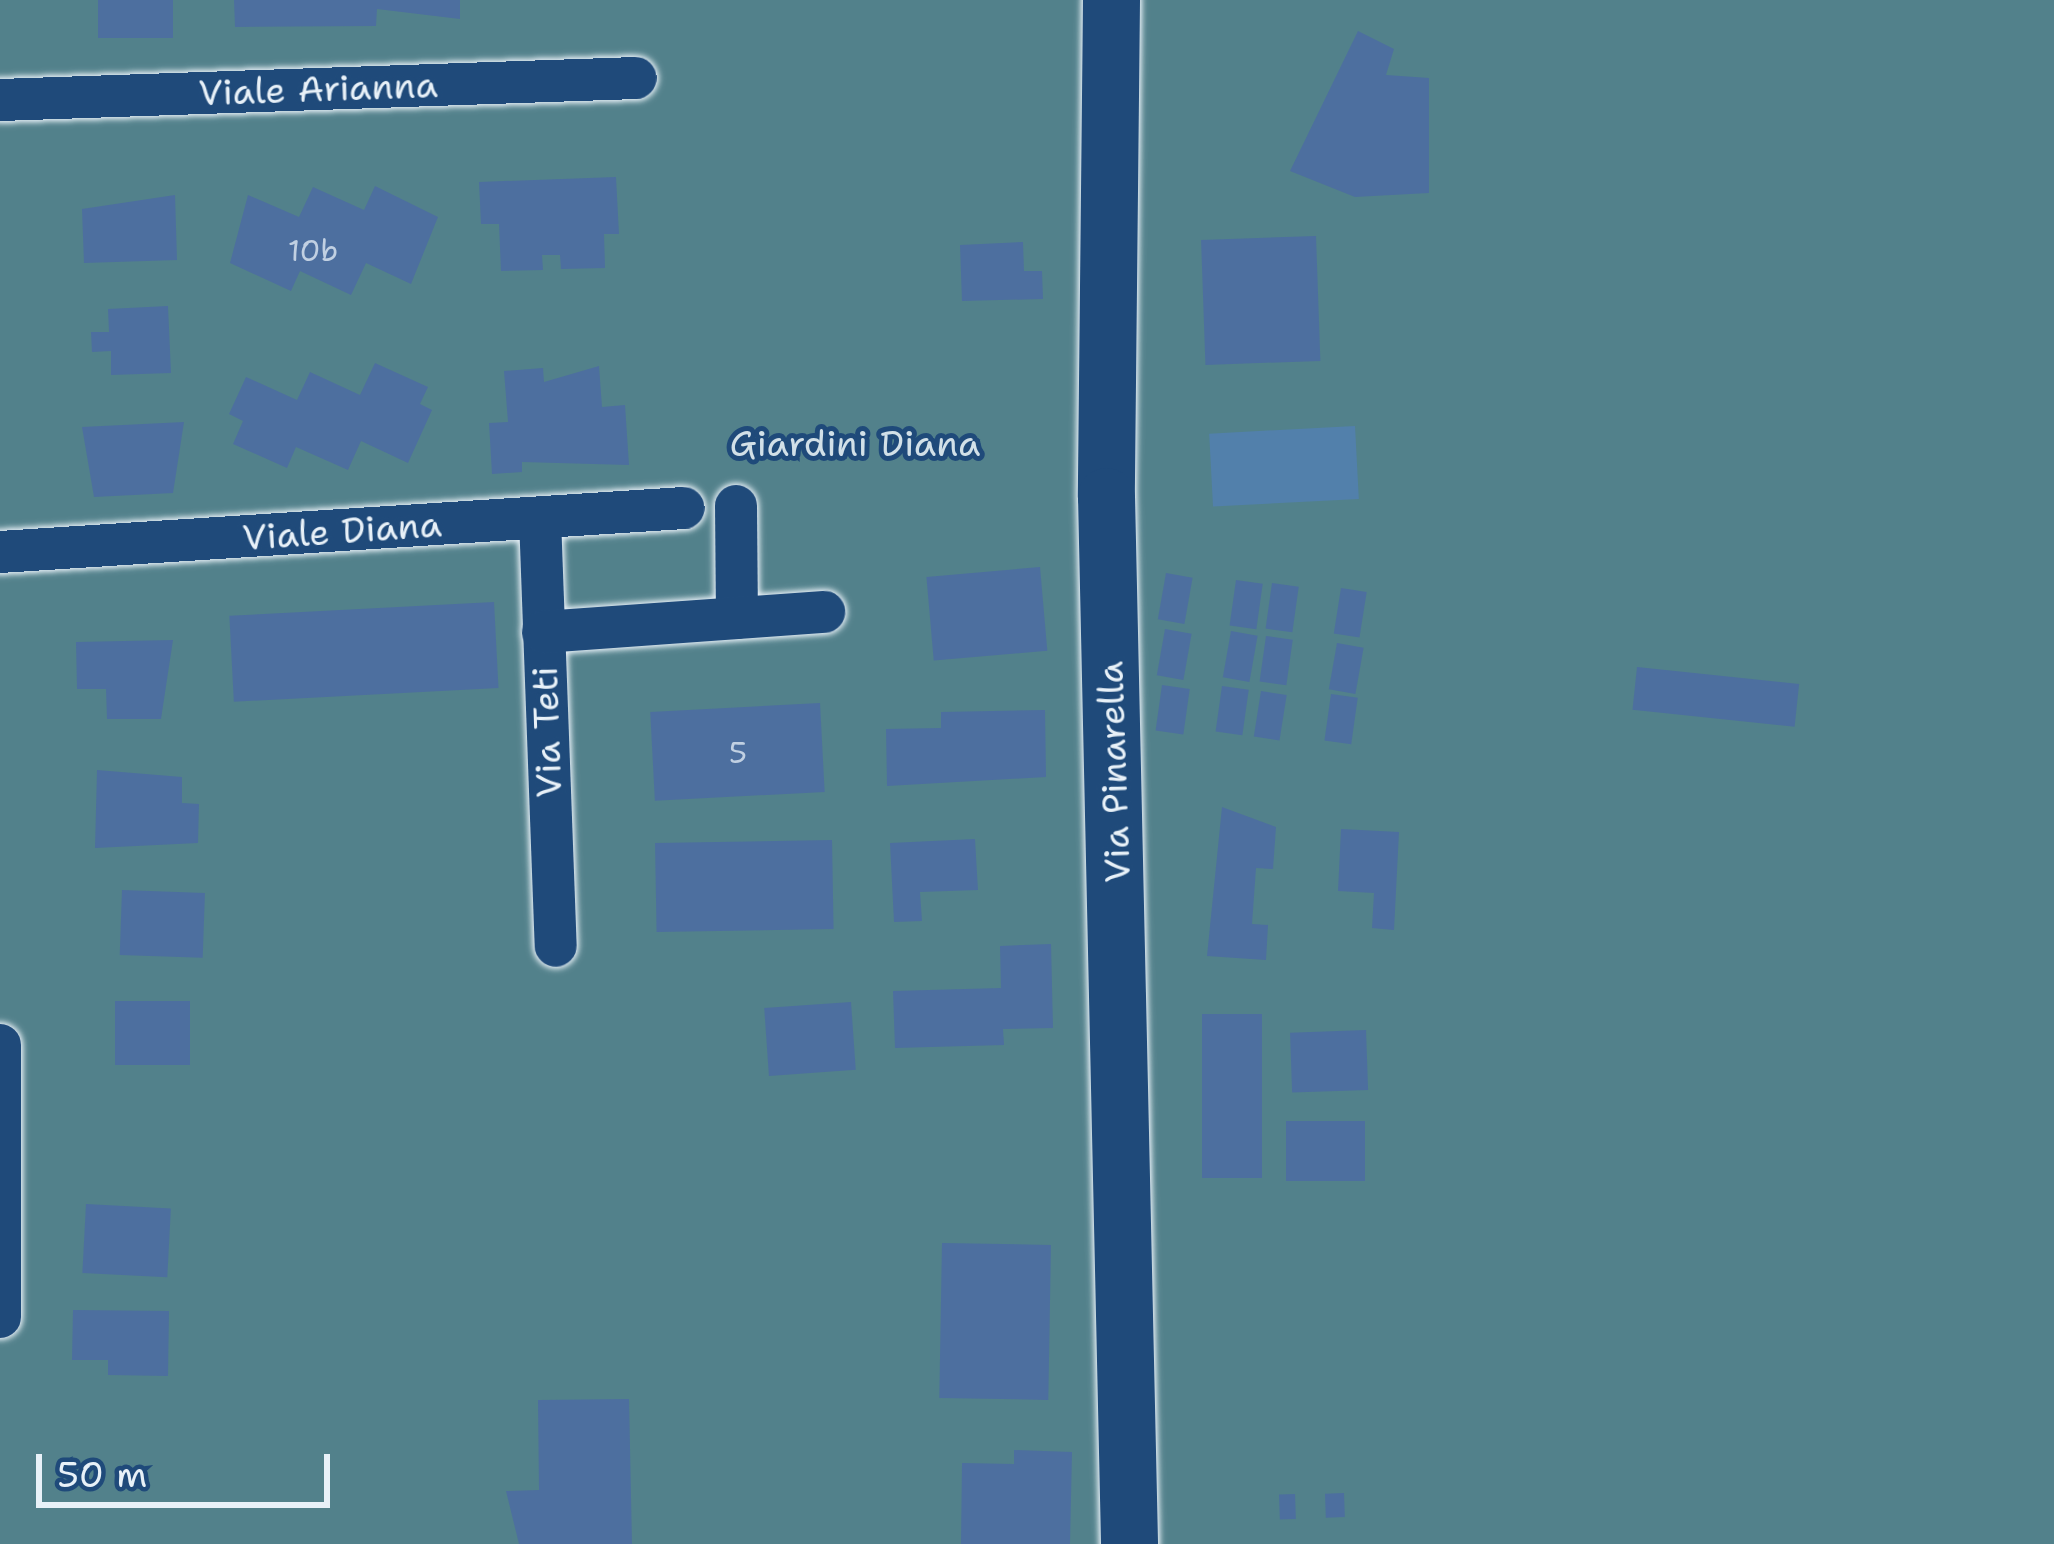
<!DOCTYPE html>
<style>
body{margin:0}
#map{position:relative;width:2054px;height:1544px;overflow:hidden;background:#1f4a7a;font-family:"Shantell Sans",sans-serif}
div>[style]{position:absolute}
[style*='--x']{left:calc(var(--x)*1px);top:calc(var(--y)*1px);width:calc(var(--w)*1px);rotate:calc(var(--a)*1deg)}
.green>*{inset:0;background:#52818b;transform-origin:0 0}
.water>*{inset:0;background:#5280ab;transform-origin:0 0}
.building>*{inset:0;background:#4d6f9f;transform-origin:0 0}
.roads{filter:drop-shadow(0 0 3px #e8f1f8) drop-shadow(0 0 3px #e8f1f8)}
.street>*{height:42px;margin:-21px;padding:0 21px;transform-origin:21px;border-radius:21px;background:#1f4a7a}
.secondary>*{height:57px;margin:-28.5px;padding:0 28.5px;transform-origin:28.5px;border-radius:28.5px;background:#1f4a7a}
span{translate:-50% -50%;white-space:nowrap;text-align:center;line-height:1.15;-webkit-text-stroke:10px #1f4a7a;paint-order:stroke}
.number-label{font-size:30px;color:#c1d0e2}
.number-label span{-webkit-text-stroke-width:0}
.street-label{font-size:36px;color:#e8f1f8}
.park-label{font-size:36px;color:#d2e0e8}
.scale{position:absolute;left:36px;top:1454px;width:294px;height:54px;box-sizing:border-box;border:6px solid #e8f1f8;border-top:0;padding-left:15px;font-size:36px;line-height:42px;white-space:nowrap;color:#e8f1f8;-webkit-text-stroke:9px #1f4a7a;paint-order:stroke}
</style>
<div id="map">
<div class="green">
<div style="left:0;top:0;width:2054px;height:1544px"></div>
</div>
<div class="water">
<div style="left:1355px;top:426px;width:73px;height:146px;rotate:87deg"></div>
</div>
<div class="building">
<div style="left:98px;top:0;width:75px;height:38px"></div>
<div style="clip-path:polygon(234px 0,460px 0,460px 19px,377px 9px,376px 26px,235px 27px)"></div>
<div style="clip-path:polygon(1358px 31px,1394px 49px,1386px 75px,1429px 78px,1429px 193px,1355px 197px,1290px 171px)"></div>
<div style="clip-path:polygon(616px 177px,619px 234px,604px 234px,605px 268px,561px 269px,560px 255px,542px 255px,543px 270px,501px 271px,499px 224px,481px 224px,479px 182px)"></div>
<div style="clip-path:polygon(375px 186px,438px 217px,411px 284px,366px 263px,351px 295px,300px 271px,291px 291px,230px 263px,248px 195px,299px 217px,313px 187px,364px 210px)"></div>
<div style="clip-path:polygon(175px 195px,177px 260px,84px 263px,82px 209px)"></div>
<div style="left:1316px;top:236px;width:125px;height:115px;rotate:88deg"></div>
<div style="clip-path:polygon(1023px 242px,1024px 271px,1042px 271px,1043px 299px,962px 301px,960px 245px)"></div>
<div style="clip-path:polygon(168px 306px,171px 373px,111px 375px,111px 351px,92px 352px,91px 332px,109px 332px,108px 309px)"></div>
<div style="clip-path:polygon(375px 363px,428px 387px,420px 404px,432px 410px,408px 463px,361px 441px,348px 470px,296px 447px,287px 468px,233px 444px,243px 421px,229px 414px,246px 377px,297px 400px,310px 372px,360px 395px)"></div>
<div style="clip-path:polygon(599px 366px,602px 407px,625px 405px,629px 465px,522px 462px,522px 472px,492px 474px,489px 423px,508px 422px,504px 371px,543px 368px,544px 382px)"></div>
<div style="clip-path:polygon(184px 422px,173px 493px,94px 497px,82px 427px)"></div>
<div style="left:1040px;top:567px;width:84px;height:114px;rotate:85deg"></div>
<div style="left:1166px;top:573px;width:27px;height:47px;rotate:10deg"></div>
<div style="left:1236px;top:580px;width:27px;height:46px;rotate:8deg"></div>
<div style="left:1272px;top:583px;width:27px;height:46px;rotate:8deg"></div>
<div style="left:1341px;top:588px;width:26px;height:46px;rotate:9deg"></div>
<div style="left:494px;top:602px;width:86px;height:265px;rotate:87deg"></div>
<div style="left:1165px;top:629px;width:27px;height:47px;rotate:10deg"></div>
<div style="left:1231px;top:631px;width:27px;height:47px;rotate:10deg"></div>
<div style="left:1266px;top:636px;width:27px;height:46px;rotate:8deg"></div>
<div style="clip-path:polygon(173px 640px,161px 719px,107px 719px,106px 689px,77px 689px,76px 642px)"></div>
<div style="left:1337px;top:643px;width:27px;height:47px;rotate:10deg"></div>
<div style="left:1637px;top:667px;width:163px;height:43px;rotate:6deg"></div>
<div style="left:1162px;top:685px;width:28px;height:46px;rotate:8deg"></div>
<div style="left:1222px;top:686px;width:27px;height:46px;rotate:8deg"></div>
<div style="left:1261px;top:691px;width:26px;height:46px;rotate:9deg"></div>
<div style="left:1331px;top:694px;width:27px;height:47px;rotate:8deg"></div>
<div style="left:820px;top:703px;width:89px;height:170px;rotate:87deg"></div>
<div style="clip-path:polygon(1045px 710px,1046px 777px,887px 786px,886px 729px,941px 728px,941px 712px)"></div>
<div style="clip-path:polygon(97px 770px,182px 777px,182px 803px,199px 804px,198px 843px,95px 848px)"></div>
<div style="clip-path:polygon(1222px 807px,1276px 827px,1273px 869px,1256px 868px,1252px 924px,1268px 925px,1266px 960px,1207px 956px)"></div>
<div style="clip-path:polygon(1341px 829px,1399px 832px,1394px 930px,1372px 928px,1374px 893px,1338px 891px)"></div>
<div style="clip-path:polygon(975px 839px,978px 890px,920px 892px,922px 921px,894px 922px,890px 843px)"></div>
<div style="left:832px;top:840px;width:89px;height:177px;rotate:89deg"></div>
<div style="left:122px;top:890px;width:83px;height:65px;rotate:2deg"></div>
<div style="clip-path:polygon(1051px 944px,1053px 1028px,1003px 1029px,1004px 1045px,895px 1048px,893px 991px,1001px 988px,1000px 946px)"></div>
<div style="left:115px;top:1001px;width:75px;height:64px"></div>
<div style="left:851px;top:1002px;width:68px;height:87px;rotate:86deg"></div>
<div style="left:1202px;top:1014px;width:60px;height:164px"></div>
<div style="left:1366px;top:1030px;width:60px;height:76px;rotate:88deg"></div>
<div style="left:1286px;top:1121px;width:79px;height:60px"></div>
<div style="left:86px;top:1204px;width:85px;height:69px;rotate:3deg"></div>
<div style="left:942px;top:1243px;width:109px;height:155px;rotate:1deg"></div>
<div style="clip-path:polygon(73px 1310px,169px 1311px,168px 1376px,108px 1375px,108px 1360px,72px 1360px)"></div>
<div style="clip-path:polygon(629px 1399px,632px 1544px,519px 1544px,506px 1491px,539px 1490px,538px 1400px)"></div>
<div style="clip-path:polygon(1014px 1450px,1072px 1452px,1070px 1544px,961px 1544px,962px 1463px,1014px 1464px)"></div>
<div style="left:1344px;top:1493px;width:24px;height:19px;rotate:88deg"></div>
<div style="left:1295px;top:1494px;width:25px;height:16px;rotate:88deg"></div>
</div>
<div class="roads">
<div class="street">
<div style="--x:0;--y:100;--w:636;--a:-1.98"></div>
<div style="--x:736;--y:506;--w:112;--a:89.5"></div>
<div style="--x:540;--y:518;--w:428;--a:87.9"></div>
<div style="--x:0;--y:552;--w:685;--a:-3.68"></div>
<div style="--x:543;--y:632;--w:282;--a:-4.1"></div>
<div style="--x:0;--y:1045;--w:272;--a:90"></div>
</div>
<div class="secondary">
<div style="--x:1111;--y:0;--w:496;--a:90.6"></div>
<div style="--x:1106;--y:496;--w:1048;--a:88.74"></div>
</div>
</div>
<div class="number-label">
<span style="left:313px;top:251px">10b</span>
<span style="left:738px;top:753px">5</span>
</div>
<div class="street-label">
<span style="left:318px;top:89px;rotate:-2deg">Viale Arianna</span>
<span style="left:342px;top:531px;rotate:-4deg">Viale Diana</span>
<span style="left:547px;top:732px;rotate:-92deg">Via Teti</span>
<span style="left:1114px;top:772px;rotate:-92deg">Via Pinarella</span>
</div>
<div class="park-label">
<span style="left:855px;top:444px">Giardini Diana</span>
</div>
<div class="scale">50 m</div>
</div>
